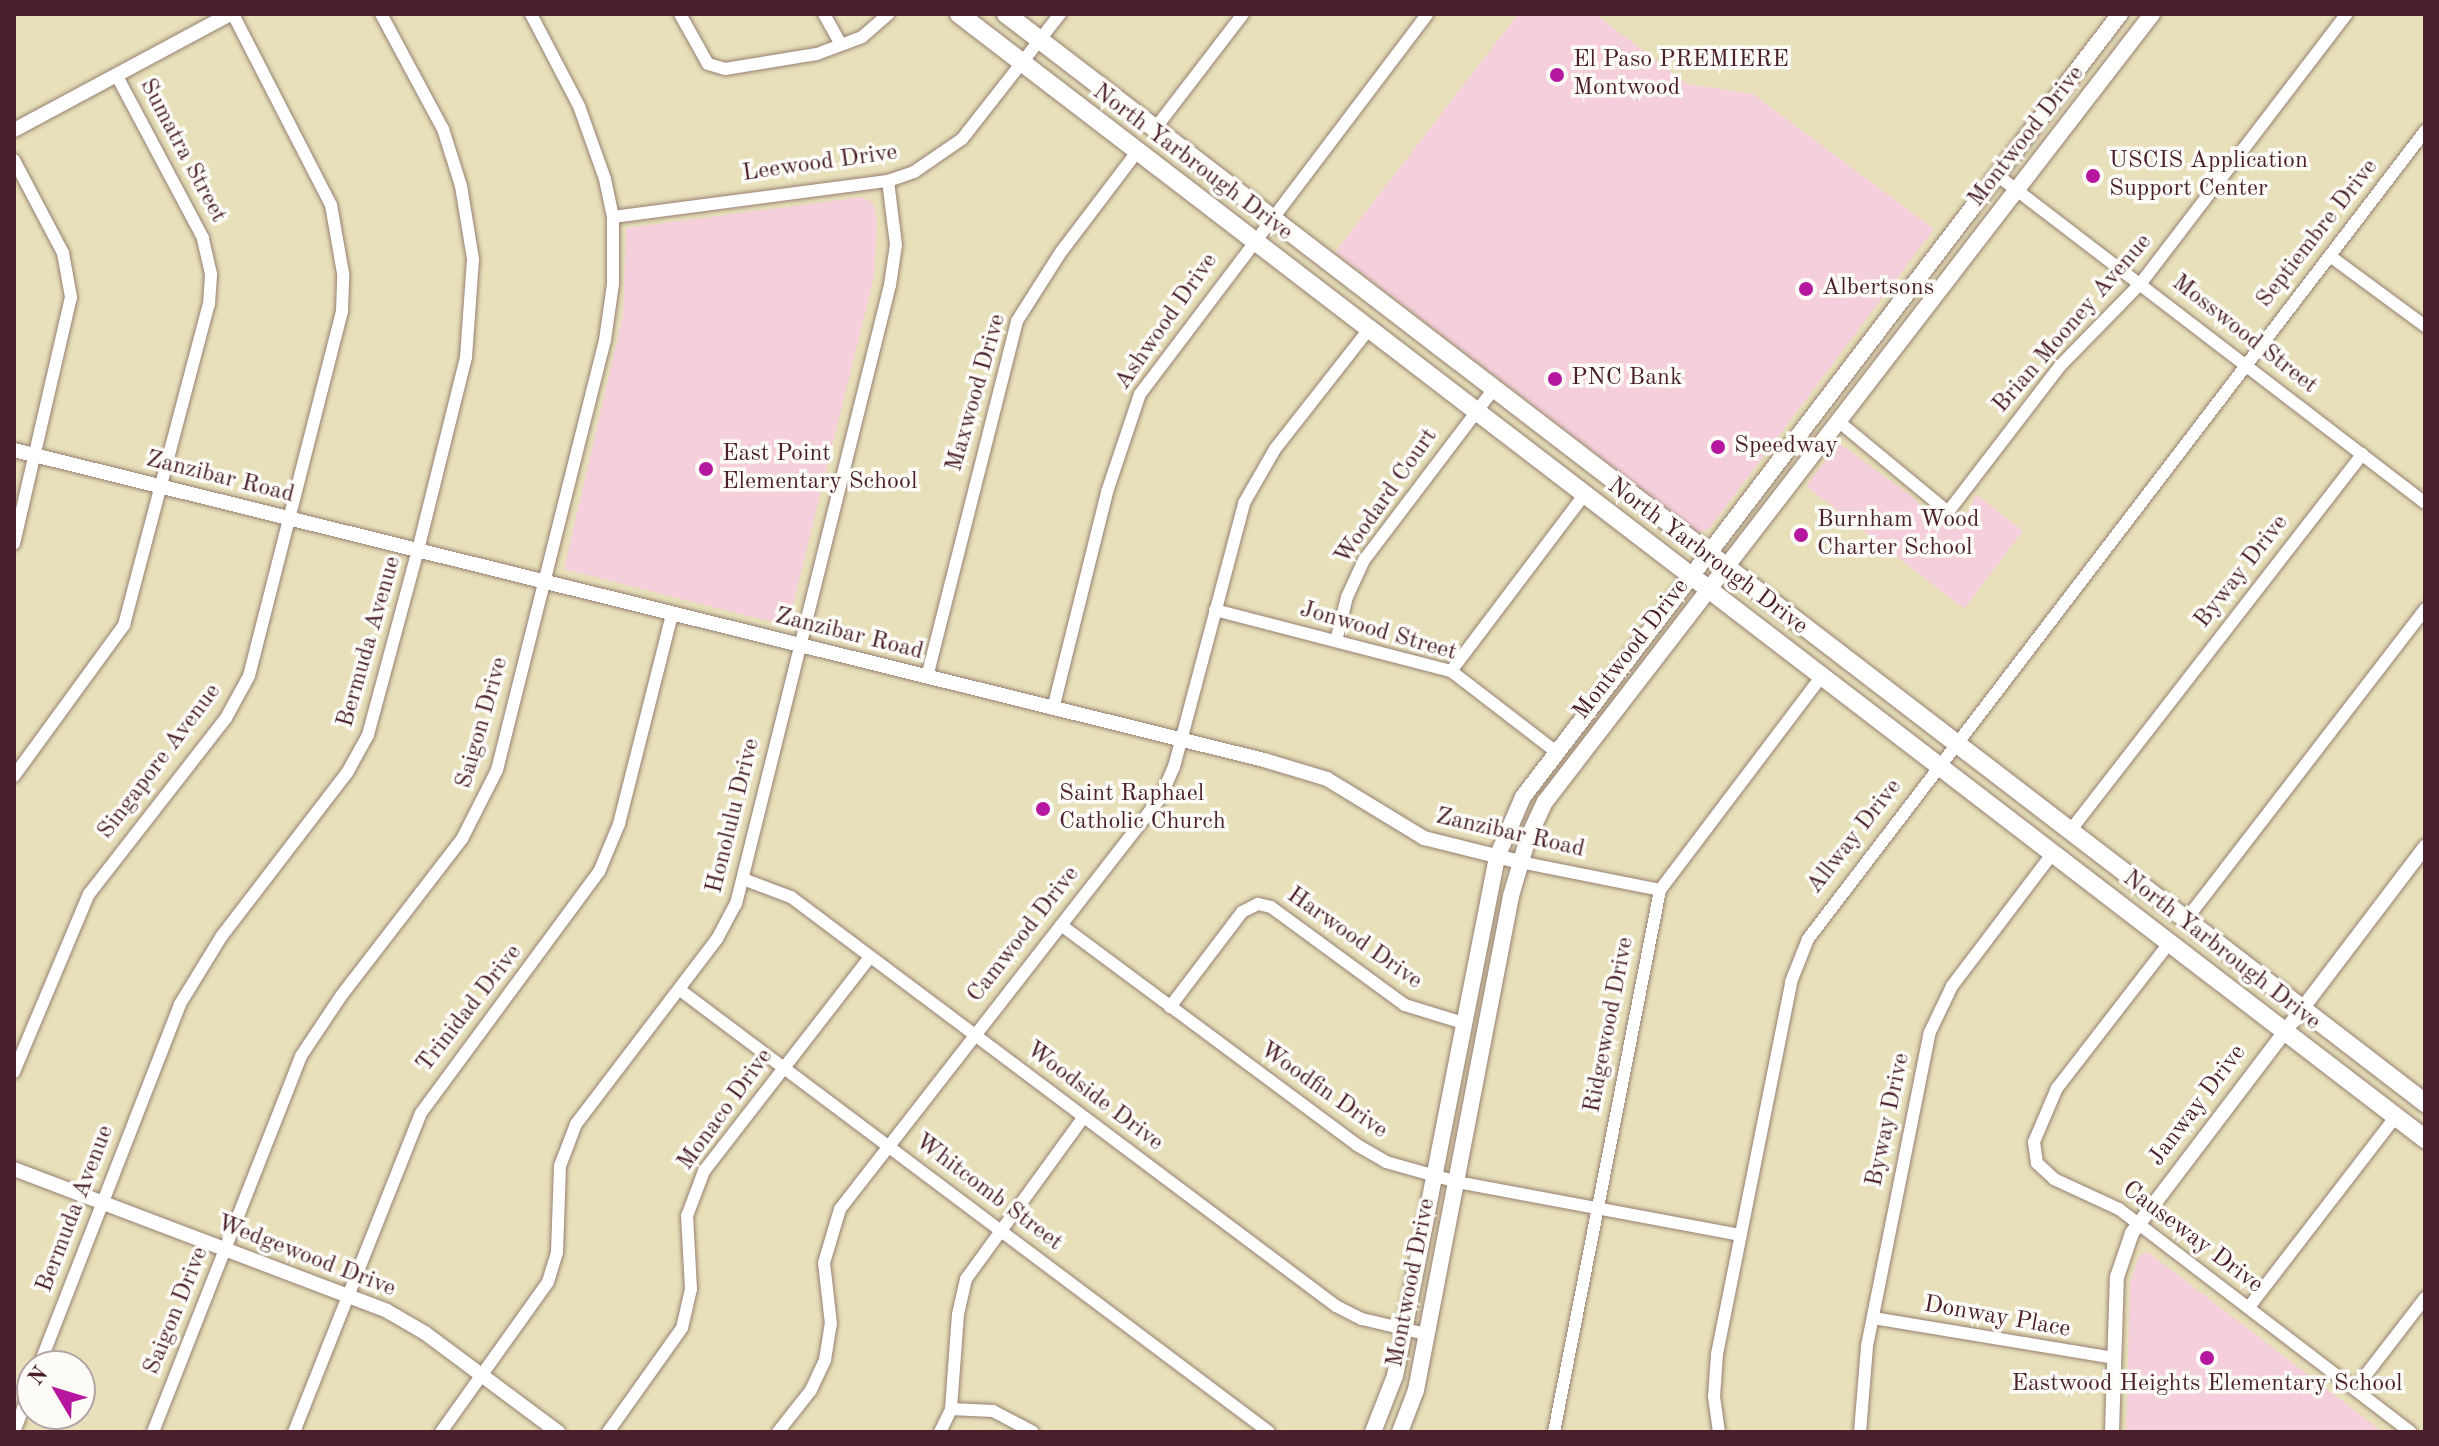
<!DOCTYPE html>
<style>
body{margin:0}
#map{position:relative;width:2439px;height:1446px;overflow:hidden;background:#e7e0ba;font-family:"Old Standard TT",serif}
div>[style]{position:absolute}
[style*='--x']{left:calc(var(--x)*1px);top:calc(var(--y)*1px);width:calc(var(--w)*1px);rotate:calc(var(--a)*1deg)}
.built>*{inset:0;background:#f5cfdb}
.roads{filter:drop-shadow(0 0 2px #988072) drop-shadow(0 0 2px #988072)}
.minor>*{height:12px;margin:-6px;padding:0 6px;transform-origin:6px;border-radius:6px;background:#fff}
.tertiary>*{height:14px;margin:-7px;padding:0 7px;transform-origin:7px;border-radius:7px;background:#fff}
.secondary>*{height:16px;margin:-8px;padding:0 8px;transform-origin:8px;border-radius:8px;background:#fff}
.primary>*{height:18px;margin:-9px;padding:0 9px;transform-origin:9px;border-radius:9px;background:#fff}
.dots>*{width:22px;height:22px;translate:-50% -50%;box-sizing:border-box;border:4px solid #fdfcf7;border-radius:50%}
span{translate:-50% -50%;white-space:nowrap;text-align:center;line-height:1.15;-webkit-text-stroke:7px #fdfcf7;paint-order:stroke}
.poi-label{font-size:24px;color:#4a1f2b}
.left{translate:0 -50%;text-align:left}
.street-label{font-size:24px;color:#4a1f2b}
.frame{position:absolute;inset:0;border:16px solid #4a1f2b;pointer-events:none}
.north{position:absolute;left:16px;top:1350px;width:80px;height:80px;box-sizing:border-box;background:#fdfcf7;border:2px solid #b5a4a5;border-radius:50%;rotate:308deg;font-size:22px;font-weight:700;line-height:32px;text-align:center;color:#4a1f2b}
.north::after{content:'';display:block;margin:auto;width:28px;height:36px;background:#b5179e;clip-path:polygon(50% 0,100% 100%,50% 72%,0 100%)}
</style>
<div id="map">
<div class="built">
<div style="clip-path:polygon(1518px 14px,1595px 14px,1687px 84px,1753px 94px,1934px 229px,1709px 529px,1698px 532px,1335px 252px)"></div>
<div style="clip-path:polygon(862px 197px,873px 203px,877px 220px,874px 277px,789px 621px,780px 624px,564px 569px,623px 315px,626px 228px)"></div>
<div style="clip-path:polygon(1839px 443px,1914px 498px,1935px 522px,1954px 529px,1962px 525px,1976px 494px,2023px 531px,1964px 609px,1806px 486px)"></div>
<div style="clip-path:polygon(2145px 1252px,2149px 1253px,2383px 1432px,2126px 1432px,2130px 1283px,2138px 1257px)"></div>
</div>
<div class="roads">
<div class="minor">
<div style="--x:680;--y:14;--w:57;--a:60.8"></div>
<div style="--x:708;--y:64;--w:18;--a:16"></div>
<div style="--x:725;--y:69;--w:93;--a:-9.3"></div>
<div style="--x:817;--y:54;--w:48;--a:-20.7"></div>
<div style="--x:862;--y:37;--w:35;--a:-41"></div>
<div style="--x:824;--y:14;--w:35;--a:61"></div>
<div style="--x:1154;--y:130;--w:146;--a:-52.5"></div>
<div style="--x:14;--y:160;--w:105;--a:62.2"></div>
<div style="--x:63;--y:253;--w:45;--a:79.7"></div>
<div style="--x:71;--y:297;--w:253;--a:103"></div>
<div style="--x:1997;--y:175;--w:539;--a:37.46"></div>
<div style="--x:613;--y:217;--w:277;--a:-7.5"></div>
<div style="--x:888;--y:181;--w:28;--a:-19"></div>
<div style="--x:914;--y:172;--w:58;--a:-34.5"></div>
<div style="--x:962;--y:139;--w:159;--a:-51.9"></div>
<div style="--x:2330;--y:256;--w:118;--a:36.4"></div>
<div style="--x:1838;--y:421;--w:143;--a:39.6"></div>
<div style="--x:1948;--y:512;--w:184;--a:-52.5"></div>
<div style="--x:2060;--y:366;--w:116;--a:-45.7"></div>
<div style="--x:2141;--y:283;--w:339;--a:-52.6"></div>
<div style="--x:1215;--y:610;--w:244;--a:14.5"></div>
<div style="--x:1451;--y:671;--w:131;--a:37.6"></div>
<div style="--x:1336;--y:641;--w:45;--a:-76"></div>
<div style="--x:1347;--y:597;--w:41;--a:-65.3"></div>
<div style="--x:1364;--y:560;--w:215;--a:-52.8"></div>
<div style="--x:1451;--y:671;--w:222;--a:-52.9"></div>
<div style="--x:927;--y:677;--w:367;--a:-75.8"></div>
<div style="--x:1017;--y:321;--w:82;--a:-57.5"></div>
<div style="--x:1061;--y:252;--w:126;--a:-52.8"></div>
<div style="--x:1053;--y:709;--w:224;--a:-76"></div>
<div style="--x:1107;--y:492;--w:103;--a:-71.4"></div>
<div style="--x:1140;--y:394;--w:476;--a:-52.9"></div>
<div style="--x:14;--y:776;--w:187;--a:-53.9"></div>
<div style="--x:124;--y:625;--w:332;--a:-75.2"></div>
<div style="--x:209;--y:304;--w:30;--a:-86"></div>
<div style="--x:211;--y:274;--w:37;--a:-103"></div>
<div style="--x:203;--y:238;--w:183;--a:-118"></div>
<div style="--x:2070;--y:831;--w:477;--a:-52.2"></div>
<div style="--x:1520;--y:862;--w:143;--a:11.3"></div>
<div style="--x:743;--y:879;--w:51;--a:20.6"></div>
<div style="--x:791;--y:897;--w:681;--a:36.89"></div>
<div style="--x:1336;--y:1306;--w:29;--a:27"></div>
<div style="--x:1362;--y:1319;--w:66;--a:13.2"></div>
<div style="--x:2185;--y:921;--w:394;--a:-52.4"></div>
<div style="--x:1061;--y:925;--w:369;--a:36.6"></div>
<div style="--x:1357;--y:1145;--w:34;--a:30"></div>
<div style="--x:1386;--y:1162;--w:74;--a:15.7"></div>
<div style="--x:1457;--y:1182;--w:287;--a:10.6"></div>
<div style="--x:2170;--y:942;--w:185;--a:127.7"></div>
<div style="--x:2057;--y:1088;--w:59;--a:113.1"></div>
<div style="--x:2034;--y:1142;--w:21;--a:82"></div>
<div style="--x:2037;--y:1163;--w:23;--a:43"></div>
<div style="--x:2054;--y:1179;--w:72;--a:24.8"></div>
<div style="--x:2119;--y:1209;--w:367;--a:37.4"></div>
<div style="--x:680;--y:990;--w:736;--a:36.89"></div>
<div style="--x:1170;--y:1007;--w:119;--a:-52.8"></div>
<div style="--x:1242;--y:912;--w:18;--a:-27"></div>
<div style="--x:1258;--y:904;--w:13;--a:13"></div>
<div style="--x:1271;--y:907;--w:166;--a:36.2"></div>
<div style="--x:1405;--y:1005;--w:61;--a:17.2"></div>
<div style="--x:14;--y:1072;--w:193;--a:-67.2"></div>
<div style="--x:89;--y:894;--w:223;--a:-52.1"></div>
<div style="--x:226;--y:718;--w:48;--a:-61.3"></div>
<div style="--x:249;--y:676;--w:377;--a:-75.7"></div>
<div style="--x:342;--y:311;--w:38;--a:-88"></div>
<div style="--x:343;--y:273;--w:69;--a:-100"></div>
<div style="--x:331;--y:205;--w:215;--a:-117.2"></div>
<div style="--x:2249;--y:1307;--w:241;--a:-52.4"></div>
<div style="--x:1873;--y:1318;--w:244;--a:9.4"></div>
<div style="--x:39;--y:1366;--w:388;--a:-68.7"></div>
<div style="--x:180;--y:1004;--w:79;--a:-58.5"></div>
<div style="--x:221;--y:937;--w:207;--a:-52.5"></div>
<div style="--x:347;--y:773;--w:43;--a:-61.1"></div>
<div style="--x:368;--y:735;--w:192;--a:-74.9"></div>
<div style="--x:418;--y:550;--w:199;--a:-76"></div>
<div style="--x:466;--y:357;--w:98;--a:-85.9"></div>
<div style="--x:473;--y:259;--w:74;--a:-99.3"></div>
<div style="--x:461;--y:186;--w:60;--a:-107.5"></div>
<div style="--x:443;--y:129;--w:131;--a:-118.3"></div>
<div style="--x:2355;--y:1389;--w:115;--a:-52.4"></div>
<div style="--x:951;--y:1409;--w:42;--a:2.7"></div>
<div style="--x:993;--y:1411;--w:45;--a:27.7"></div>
<div style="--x:14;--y:1432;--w:50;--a:-69"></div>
<div style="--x:153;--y:1432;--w:404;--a:-68.5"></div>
<div style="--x:301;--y:1056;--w:72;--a:-56.3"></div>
<div style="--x:341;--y:996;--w:198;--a:-52.4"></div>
<div style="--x:462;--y:839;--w:77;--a:-63.1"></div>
<div style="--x:497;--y:770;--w:443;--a:-75.9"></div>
<div style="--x:605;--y:340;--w:57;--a:-81.9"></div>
<div style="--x:613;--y:284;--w:67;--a:-90"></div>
<div style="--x:613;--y:217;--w:39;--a:-102"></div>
<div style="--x:605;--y:179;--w:77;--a:-109.6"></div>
<div style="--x:579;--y:106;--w:104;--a:-117.6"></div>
<div style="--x:294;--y:1432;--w:343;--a:-68.3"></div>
<div style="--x:421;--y:1113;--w:300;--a:-53.6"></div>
<div style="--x:599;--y:872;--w:52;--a:-67.4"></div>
<div style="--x:619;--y:824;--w:216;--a:-75.8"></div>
<div style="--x:441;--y:1432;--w:184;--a:-54.5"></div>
<div style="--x:548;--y:1282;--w:31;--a:-73"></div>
<div style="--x:557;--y:1252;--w:86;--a:-88"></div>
<div style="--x:560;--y:1166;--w:45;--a:-69.1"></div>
<div style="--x:576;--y:1124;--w:233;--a:-52.7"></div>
<div style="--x:717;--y:939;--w:40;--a:-62"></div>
<div style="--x:736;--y:904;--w:638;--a:-76.03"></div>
<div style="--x:890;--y:285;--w:40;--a:-81.5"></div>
<div style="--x:896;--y:245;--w:64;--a:-97.1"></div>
<div style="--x:608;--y:1432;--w:128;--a:-54.6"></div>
<div style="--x:682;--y:1328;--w:40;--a:-77"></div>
<div style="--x:691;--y:1289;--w:73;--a:-93.1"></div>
<div style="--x:687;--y:1216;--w:48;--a:-69.3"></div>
<div style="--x:704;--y:1171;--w:271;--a:-52.2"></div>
<div style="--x:778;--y:1432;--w:53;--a:-51.8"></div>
<div style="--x:811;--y:1390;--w:33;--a:-65"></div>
<div style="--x:825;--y:1360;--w:36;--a:-81"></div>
<div style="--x:831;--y:1324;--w:61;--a:-96.5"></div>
<div style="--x:824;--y:1263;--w:56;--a:-73.5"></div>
<div style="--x:840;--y:1209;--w:522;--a:-52.08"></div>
<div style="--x:1161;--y:797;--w:33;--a:-67"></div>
<div style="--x:1174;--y:767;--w:273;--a:-75.1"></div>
<div style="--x:1244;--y:503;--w:62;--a:-60.1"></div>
<div style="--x:1275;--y:449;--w:152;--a:-51.9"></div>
<div style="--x:940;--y:1432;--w:25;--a:-64"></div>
<div style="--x:951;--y:1409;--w:95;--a:-85.8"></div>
<div style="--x:958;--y:1314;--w:36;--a:-77"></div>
<div style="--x:966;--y:1279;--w:199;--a:-54"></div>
<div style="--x:1554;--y:1432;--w:552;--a:-78.93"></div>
<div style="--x:1660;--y:890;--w:268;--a:-52.9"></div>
<div style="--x:1719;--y:1432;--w:35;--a:-98"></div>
<div style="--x:1714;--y:1397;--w:43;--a:-86"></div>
<div style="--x:1717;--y:1354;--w:379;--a:-78.7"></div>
<div style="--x:1791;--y:982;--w:46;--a:-68.4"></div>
<div style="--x:1808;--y:939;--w:1017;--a:-52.63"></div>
<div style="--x:1860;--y:1432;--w:86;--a:-85.3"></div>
<div style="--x:1867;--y:1346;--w:320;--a:-78.7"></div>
<div style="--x:1930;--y:1032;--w:51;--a:-64.4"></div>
<div style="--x:1952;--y:986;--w:167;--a:-52.8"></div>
</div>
<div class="tertiary">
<div style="--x:14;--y:130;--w:245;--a:-28.2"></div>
<div style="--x:14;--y:450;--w:1288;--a:13.93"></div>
<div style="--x:1264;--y:760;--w:66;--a:16.8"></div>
<div style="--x:1327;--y:779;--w:114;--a:31.3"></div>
<div style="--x:1424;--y:838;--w:99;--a:14"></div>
<div style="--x:14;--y:1169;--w:399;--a:20.8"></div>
<div style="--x:387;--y:1311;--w:44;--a:30.1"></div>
<div style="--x:425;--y:1333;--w:166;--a:36.7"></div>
<div style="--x:2112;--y:1432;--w:155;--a:-88.2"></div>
<div style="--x:2117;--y:1277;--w:46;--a:-71.2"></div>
<div style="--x:2132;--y:1233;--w:485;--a:-52.8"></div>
</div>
<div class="secondary">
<div style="--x:1373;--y:1432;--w:60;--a:-68.6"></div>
<div style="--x:1395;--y:1376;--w:529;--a:-78.88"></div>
<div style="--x:1497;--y:857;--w:65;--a:-66.6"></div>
<div style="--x:1523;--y:797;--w:985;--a:-52.68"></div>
<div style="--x:1400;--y:1432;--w:45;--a:-69.1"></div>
<div style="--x:1416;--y:1390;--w:503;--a:-79.11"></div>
<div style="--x:1511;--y:896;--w:60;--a:-73.7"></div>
<div style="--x:1528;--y:838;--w:40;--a:-65"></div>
<div style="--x:1545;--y:802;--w:995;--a:-52.39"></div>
</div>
<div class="primary">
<div style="--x:959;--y:14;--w:1848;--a:37.5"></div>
<div style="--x:1006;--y:14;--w:1789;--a:37.5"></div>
</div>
</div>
<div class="dots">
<div style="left:1557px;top:75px;background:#b5179e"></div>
<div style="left:2093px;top:176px;background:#b5179e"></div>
<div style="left:1806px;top:289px;background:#b5179e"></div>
<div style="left:1555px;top:379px;background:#b5179e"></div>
<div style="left:1718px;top:447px;background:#b5179e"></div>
<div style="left:706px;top:469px;background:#b5179e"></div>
<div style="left:1801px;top:535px;background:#b5179e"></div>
<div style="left:1043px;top:809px;background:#b5179e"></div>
<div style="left:2207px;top:1358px;background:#b5179e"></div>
</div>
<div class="poi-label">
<span class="left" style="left:1573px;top:75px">El Paso PREMIERE<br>Montwood</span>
<span class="left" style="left:2109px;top:176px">USCIS Application<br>Support Center</span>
<span class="left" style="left:1822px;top:289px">Albertsons</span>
<span class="left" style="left:1571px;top:379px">PNC Bank</span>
<span class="left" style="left:1734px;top:447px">Speedway</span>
<span class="left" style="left:722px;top:469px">East Point<br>Elementary School</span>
<span class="left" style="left:1817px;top:535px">Burnham Wood<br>Charter School</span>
<span class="left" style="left:1059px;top:809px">Saint Raphael<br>Catholic Church</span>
<span style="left:2207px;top:1385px">Eastwood Heights Elementary School</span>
</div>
<div class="street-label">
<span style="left:2027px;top:137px;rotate:-52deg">Montwood Drive</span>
<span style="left:182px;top:151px;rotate:62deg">Sumatra Street</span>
<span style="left:1192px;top:163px;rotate:37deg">North Yarbrough Drive</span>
<span style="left:820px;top:164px;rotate:-8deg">Leewood Drive</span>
<span style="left:2318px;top:234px;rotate:-52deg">Septiembre Drive</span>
<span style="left:1167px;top:322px;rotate:-55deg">Ashwood Drive</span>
<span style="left:2073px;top:324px;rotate:-49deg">Brian Mooney Avenue</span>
<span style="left:2244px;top:335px;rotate:38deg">Mosswood Street</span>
<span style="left:977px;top:393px;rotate:-74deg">Maxwood Drive</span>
<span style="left:220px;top:478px;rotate:14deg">Zanzibar Road</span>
<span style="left:1387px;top:497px;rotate:-55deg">Woodard Court</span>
<span style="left:1707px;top:557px;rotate:37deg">North Yarbrough Drive</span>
<span style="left:2242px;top:572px;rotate:-52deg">Byway Drive</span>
<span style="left:1378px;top:632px;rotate:16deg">Jonwood Street</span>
<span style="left:849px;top:635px;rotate:14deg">Zanzibar Road</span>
<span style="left:370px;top:642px;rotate:-74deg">Bermuda Avenue</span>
<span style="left:1632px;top:650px;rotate:-52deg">Montwood Drive</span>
<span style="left:483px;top:723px;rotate:-74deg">Saigon Drive</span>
<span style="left:160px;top:762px;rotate:-53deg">Singapore Avenue</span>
<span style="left:734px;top:816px;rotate:-76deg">Honolulu Drive</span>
<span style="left:1510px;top:834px;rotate:13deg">Zanzibar Road</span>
<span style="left:1855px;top:837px;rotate:-52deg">Allway Drive</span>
<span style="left:1024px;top:935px;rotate:-52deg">Camwood Drive</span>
<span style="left:1354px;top:939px;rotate:35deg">Harwood Drive</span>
<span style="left:2221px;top:951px;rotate:38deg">North Yarbrough Drive</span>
<span style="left:470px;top:1009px;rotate:-52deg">Trinidad Drive</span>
<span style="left:1610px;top:1025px;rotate:-79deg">Ridgewood Drive</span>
<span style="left:1323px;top:1091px;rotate:35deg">Woodfin Drive</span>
<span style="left:1094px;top:1097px;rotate:37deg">Woodside Drive</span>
<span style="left:2198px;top:1106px;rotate:-53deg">Janway Drive</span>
<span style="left:726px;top:1110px;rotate:-54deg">Monaco Drive</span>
<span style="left:1889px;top:1120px;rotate:-78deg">Byway Drive</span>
<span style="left:988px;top:1193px;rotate:37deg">Whitcomb Street</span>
<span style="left:76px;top:1209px;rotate:-69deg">Bermuda Avenue</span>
<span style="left:2192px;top:1238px;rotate:37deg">Causeway Drive</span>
<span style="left:306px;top:1257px;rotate:21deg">Wedgewood Drive</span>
<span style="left:1412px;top:1283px;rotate:-79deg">Montwood Drive</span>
<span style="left:177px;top:1311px;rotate:-68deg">Saigon Drive</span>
<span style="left:1997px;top:1318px;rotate:10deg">Donway Place</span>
</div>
<div class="frame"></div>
<div class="north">N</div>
</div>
